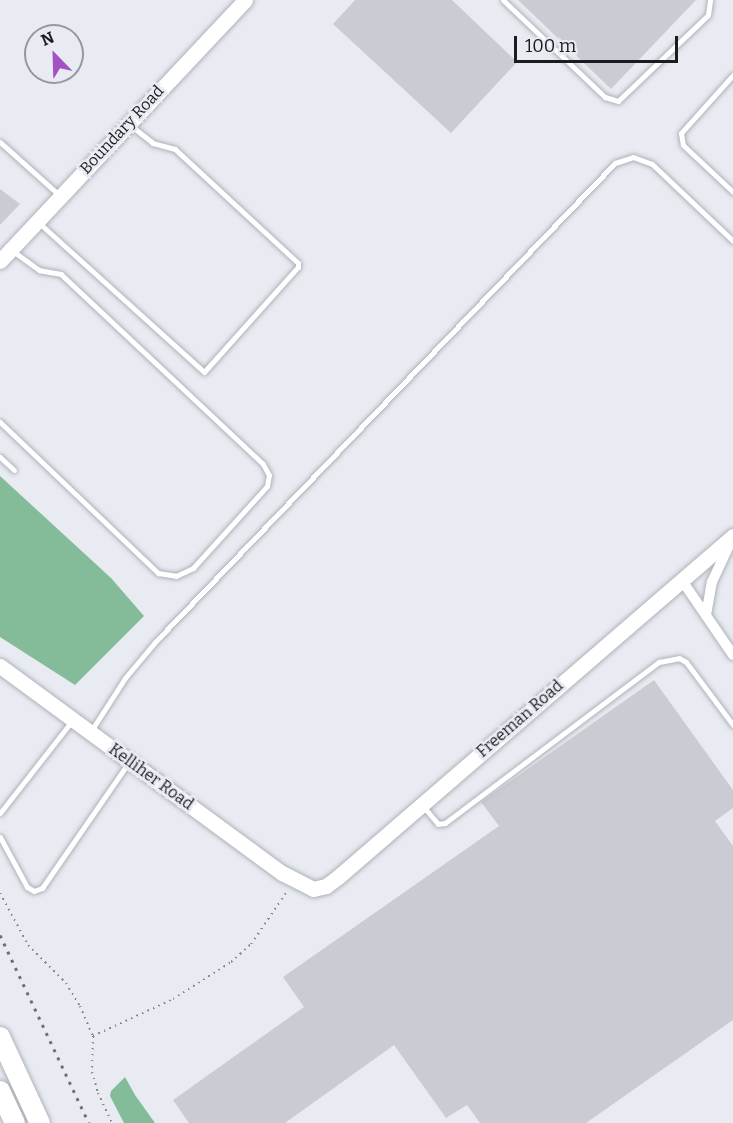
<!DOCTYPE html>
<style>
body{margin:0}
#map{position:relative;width:733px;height:1123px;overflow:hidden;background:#e9ebf3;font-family:Bitter,serif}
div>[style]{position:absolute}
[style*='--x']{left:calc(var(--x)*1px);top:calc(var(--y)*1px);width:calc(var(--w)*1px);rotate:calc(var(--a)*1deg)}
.forest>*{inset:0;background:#84bb99}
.building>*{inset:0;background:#caccd4}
.path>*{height:2px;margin-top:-1px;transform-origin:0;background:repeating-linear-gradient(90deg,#83858a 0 1.5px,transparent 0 6px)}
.roads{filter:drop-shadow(0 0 2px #afb2b9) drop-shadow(0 0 2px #afb2b9)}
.lane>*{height:5px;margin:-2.5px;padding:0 2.5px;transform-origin:2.5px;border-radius:2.5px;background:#fff}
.street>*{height:10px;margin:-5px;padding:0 5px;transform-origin:5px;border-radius:5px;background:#fff}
.secondary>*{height:15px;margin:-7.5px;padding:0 7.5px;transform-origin:7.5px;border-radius:7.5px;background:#fff}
.highway>*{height:20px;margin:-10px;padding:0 10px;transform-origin:10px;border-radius:10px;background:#fff}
.rail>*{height:3px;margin-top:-1.5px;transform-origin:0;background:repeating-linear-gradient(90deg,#6d6f73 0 3px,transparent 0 9px)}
span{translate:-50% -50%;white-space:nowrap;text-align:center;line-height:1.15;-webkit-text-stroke:5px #e9ebf3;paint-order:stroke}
.street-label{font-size:16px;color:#1b1c1e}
.north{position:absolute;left:24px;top:24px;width:60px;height:60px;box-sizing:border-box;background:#e9ebf3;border:2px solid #97989e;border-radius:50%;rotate:337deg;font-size:16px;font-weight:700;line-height:24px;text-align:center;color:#1b1c1e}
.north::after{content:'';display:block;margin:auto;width:21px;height:27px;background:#a252c2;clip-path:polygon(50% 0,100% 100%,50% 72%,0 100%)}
.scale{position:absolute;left:514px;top:36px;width:164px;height:27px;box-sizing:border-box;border:3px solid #1b1c1e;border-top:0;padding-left:8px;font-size:18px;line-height:21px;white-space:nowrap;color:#1b1c1e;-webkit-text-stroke:4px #e9ebf3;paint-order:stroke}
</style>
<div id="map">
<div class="forest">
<div style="clip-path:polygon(0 476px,111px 578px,144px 616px,75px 685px,0 637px)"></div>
<div style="clip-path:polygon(125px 1077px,135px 1095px,155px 1123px,124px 1123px,110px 1096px,111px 1091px)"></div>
</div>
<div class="building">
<div style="clip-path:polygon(355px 0,452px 0,517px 62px,451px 133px,333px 24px)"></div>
<div style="clip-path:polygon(518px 0,696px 0,611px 89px)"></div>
<div style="clip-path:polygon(0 189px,20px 204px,0 225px)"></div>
<div style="clip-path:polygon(654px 680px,733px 790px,733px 808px,715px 821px,733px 846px,733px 1020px,586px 1123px,480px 1123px,467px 1105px,446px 1118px,394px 1045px,285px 1123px,189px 1123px,173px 1100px,304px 1007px,283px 977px,499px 826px,481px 802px)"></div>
</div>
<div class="path">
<div style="--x:0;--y:893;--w:59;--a:61.7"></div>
<div style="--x:28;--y:945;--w:54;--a:45"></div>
<div style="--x:66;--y:983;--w:27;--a:59"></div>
<div style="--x:80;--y:1006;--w:33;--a:67"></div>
<div style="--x:93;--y:1036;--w:36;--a:92"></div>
<div style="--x:92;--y:1072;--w:22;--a:74"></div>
<div style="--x:98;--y:1093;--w:33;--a:65"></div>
<div style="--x:93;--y:1036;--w:88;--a:-24.8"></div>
<div style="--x:173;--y:999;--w:69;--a:-32.5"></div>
<div style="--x:231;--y:962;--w:27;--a:-42"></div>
<div style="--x:251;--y:944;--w:65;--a:-55.6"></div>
</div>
<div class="roads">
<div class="lane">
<div style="--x:503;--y:0;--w:141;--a:43.6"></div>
<div style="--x:605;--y:97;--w:14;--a:17"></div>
<div style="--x:618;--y:101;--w:124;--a:-43.7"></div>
<div style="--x:708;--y:15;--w:15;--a:-82"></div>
<div style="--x:733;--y:75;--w:78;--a:131.9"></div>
<div style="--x:681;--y:133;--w:12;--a:81"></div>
<div style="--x:683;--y:145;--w:69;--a:43.2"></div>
<div style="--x:0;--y:142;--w:79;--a:41.9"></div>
<div style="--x:38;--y:222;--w:224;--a:42.1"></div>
<div style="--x:204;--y:372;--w:141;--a:-48.2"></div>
<div style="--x:298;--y:267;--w:4;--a:-90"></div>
<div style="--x:298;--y:263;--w:168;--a:-137.2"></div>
<div style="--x:175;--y:149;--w:23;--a:-165"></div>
<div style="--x:153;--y:143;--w:28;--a:-142"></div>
<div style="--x:0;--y:422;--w:219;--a:43.7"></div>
<div style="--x:158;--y:573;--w:18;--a:9"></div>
<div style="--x:176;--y:576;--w:19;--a:-25"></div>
<div style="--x:193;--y:568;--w:110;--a:-47.9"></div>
<div style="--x:267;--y:486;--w:11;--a:-80"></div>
<div style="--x:269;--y:475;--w:13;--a:-119"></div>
<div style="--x:263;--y:464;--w:277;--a:-136.8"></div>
<div style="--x:61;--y:274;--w:22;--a:-170"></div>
<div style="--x:39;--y:270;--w:32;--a:-144"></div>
<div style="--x:0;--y:457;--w:19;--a:43"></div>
<div style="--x:91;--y:731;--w:63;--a:-57.3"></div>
<div style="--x:125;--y:678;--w:48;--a:-50"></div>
<div style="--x:156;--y:641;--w:663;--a:-46.16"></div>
<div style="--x:615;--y:163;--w:19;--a:-18"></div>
<div style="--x:633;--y:157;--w:20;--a:20"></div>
<div style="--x:652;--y:164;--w:112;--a:43.5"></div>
<div style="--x:423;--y:806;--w:23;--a:50"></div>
<div style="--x:438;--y:824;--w:7;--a:-8"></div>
<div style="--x:445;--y:823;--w:268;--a:-37"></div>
<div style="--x:659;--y:662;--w:20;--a:-11"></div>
<div style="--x:679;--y:658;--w:8;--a:30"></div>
<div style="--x:686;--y:662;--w:79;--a:53.3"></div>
<div style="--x:0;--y:813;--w:117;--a:-52"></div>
<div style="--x:0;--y:837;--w:57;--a:61.6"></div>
<div style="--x:27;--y:887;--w:8;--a:30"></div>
<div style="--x:34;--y:891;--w:9;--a:-21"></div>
<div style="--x:42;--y:888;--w:153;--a:-55.4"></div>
</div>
<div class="street">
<div style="--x:681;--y:579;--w:92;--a:55.6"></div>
<div style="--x:706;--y:615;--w:34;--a:-80"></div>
<div style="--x:712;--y:582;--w:50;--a:-65"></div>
</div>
<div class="secondary">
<div style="--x:0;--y:261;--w:358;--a:-46.8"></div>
<div style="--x:0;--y:666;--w:350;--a:36.3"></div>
<div style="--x:282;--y:873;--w:35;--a:27"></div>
<div style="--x:313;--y:889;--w:13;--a:-13"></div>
<div style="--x:326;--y:886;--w:15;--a:-37"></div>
<div style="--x:338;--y:877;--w:522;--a:-40.8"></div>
</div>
<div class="highway">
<div style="--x:0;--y:1037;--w:95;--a:65.1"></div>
<div style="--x:0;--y:1091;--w:35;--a:65"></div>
</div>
</div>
<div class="rail">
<div style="--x:0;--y:935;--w:208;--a:64.7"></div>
</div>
<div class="street-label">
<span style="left:122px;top:130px;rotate:-47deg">Boundary Road</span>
<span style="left:520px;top:719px;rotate:-41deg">Freeman Road</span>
<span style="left:151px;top:777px;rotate:36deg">Kelliher Road</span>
</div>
<div class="north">N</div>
<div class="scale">100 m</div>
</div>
